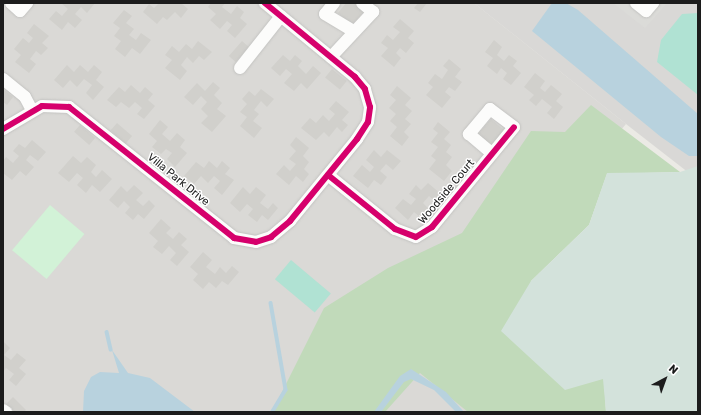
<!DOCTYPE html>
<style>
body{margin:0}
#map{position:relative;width:701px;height:415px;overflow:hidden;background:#ebeae5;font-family:Rubik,sans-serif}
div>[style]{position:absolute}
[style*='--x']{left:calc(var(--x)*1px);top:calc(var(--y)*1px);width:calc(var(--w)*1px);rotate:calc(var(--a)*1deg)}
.residential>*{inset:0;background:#dad9d6}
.religious>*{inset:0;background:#d9d8d6}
.forest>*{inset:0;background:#c1daba}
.wetland>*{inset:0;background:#d3e2db}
.park>*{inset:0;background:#d2f2d7;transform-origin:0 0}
.pitch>*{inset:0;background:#b0e2d3;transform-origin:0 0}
.parking>*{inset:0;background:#dbdbd8}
.water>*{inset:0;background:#b8d2de}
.stream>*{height:3.5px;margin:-1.75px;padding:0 1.75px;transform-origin:1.75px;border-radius:1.75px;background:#b8d2de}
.building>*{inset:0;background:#d1d0cc;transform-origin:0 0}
.roads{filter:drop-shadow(0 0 1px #c3c3c1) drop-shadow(0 0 1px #c3c3c1)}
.minor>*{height:12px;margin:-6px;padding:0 6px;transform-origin:6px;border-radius:6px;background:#fcfcfb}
.cycleway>*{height:6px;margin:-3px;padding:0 3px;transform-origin:3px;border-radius:3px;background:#d6006c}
span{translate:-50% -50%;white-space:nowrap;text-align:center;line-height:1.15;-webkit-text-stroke:3px #fff;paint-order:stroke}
.street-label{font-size:11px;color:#1c1c1c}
.frame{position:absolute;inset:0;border:4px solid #1c1c1c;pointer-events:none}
.north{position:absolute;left:645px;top:359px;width:40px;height:40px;-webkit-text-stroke:3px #fff;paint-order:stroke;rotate:41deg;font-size:11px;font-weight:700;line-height:16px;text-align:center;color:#1c1c1c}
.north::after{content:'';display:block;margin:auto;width:14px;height:18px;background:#1c1c1c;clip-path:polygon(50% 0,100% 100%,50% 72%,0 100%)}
</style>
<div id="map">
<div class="residential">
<div style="clip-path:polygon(3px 3px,474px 3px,626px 124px,442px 342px,525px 412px,3px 412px)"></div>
</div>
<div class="religious">
<div style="clip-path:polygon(474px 3px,698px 3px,698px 180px,626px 124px)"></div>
</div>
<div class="forest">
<div style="clip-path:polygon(591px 105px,680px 172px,607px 174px,589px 225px,531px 281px,604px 379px,606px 412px,468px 412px,420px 373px,385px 412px,272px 412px,324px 308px,388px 268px,462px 233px,531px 131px,565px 132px)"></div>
</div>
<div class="wetland">
<div style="clip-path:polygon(698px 166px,698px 412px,606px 412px,603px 379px,565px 390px,501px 331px,531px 281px,589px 225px,607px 173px,680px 172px)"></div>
</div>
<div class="park">
<div style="left:50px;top:205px;width:45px;height:59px;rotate:40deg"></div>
</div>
<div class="pitch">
<div style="clip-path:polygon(698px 13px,698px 95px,657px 62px,661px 40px,682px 14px)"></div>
<div style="left:291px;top:260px;width:52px;height:25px;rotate:40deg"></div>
</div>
<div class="parking">
<div style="clip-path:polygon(613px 3px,667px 3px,645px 28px)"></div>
</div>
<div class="water">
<div style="clip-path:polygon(552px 3px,566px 3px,578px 10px,698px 114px,698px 156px,689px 156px,661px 137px,532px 31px)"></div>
<div style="clip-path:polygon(112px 350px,128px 373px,150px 378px,195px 412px,83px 412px,84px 391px,91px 377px,100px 372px,119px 373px)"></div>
<div style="clip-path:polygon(411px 369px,446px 392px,464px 412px,456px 412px,434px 390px,411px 379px,404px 382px,381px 412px,374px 412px,400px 376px)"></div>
</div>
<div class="stream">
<div style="--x:271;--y:303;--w:88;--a:80.2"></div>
<div style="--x:286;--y:390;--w:26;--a:121"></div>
<div style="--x:107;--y:332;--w:18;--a:77"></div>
</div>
<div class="building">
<div style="clip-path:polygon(61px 3px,95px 3px,87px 13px,81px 7px,75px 14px,82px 20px,75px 28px,68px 22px,62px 30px,49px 19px,56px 11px,62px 16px,68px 9px)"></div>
<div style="clip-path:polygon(159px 3px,181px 3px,188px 9px,181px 18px,175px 12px,167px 20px,163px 17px,157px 24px,143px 12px,149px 4px,154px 8px)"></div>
<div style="clip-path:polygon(211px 3px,225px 3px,222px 7px,231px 14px,237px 6px,244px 12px,240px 18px,247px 24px,235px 38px,227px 31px,232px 25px,227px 21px,220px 29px,210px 20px,216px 14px,208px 7px)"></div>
<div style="clip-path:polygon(346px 3px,356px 3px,365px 10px,352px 25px,338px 13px)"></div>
<div style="clip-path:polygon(418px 3px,427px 3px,420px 12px,414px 8px)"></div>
<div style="clip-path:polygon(124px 10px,132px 16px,126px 23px,134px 29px,129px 35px,136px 40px,141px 33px,151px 40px,140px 54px,132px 48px,125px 57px,115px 49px,121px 41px,114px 36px,120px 28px,113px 23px)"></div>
<div style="clip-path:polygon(400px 19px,414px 31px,408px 38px,414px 43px,406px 53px,400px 48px,396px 53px,401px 58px,394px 67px,381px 56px,388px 48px,381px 43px,387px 35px,393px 40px,400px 32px,393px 27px)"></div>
<div style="clip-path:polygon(34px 24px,49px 36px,42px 43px,48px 48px,41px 55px,36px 51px,30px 59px,36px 64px,29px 73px,15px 62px,21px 55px,14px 49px,23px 38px,29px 43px,33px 38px,27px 33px)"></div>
<div style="clip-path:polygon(494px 40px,502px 47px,497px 55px,504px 61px,509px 55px,517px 61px,513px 66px,521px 73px,511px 85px,503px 79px,507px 73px,501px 68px,497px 74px,487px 66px,493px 58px,485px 52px)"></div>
<div style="clip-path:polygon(198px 41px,212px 52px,204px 60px,199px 56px,193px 63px,187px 57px,181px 65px,187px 71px,180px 80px,165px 68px,172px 60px,165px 55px,172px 46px,179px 52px,186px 44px,192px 49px)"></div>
<div style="left:242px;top:41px;width:9px;height:20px;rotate:41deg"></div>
<div style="clip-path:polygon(283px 55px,290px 61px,295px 55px,302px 61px,298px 66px,306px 74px,313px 66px,321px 73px,307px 89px,301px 83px,294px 91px,284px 83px,292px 74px,286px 69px,280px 76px,271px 68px)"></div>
<div style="clip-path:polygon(449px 59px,461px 69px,455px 77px,462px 82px,455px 91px,449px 87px,445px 92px,451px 97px,442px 108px,426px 95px,433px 87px,428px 83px,435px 74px,442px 79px,448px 70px,443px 66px)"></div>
<div style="clip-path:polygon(67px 65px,74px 72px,80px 65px,88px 72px,94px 65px,102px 72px,96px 80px,104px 87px,93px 100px,86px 93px,92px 85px,84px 79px,77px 87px,70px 80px,63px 88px,54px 80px)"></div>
<div style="left:332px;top:69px;width:19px;height:11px;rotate:39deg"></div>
<div style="clip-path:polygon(535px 73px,545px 81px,540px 88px,545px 92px,551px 85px,562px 94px,556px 101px,563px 107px,554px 119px,547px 113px,552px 107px,542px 99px,536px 106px,529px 100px,534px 95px,524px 87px)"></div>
<div style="clip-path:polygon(213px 82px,220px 88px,214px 95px,222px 103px,217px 109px,226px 116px,212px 132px,201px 123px,208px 116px,201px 109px,207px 102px,201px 96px,193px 105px,184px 97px,197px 83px,205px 91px)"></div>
<div style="clip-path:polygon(131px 85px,140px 93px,145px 87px,153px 94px,148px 100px,155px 106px,144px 119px,137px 114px,142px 108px,135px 102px,129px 108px,121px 102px,116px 107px,107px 100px,119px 87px,125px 92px)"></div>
<div style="clip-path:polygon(397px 86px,411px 98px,405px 105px,412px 111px,405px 119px,411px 124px,404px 132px,409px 137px,402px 146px,390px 136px,397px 127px,390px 121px,396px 114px,389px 108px,396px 100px,390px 95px)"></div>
<div style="clip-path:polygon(3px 89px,13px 97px,7px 105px,3px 102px)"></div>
<div style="clip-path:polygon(261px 89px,274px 99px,267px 107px,261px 101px,254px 110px,259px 114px,253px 121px,262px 128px,254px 138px,240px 126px,247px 117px,240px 112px,247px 104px,242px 99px,249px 91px,255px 96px)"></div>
<div style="clip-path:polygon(336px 101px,349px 112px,342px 120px,348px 125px,342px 132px,337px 127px,329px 137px,324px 132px,316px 140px,301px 128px,310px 118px,316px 123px,323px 115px,329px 121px,335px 114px,329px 109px)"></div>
<div style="left:491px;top:119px;width:20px;height:21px;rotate:41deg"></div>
<div style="clip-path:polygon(160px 120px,168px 127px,162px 134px,170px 141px,177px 133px,185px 140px,180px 147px,187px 153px,175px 167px,167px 159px,172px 153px,166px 149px,161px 154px,152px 147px,157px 141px,149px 134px)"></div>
<div style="clip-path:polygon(438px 122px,450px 132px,444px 139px,451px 145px,446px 152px,452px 157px,446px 165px,452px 171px,444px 181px,429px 169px,436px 160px,431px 156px,438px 147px,431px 142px,438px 133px,433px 129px)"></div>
<div style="left:117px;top:123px;width:20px;height:10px;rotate:41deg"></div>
<div style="left:80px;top:125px;width:20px;height:9px;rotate:41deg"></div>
<div style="clip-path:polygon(296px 137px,309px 148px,303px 156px,309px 162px,304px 169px,309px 174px,303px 182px,296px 176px,289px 185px,276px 174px,284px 165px,290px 171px,296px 164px,289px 159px,296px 151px,290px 145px)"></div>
<div style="clip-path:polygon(32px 140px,46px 152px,38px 161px,30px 155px,26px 160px,34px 167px,26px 176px,20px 171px,12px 180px,3px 173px,3px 161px,6px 157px,13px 163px,19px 156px,13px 151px,19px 144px,25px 148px)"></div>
<div style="clip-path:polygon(374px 150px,381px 157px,387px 150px,401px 161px,393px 170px,386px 164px,380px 171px,387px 177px,381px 185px,374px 180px,368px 188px,353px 176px,362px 165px,370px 172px,374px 167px,366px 160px)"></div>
<div style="clip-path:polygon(73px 156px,81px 163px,87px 157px,96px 165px,91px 172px,96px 177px,102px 170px,112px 179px,100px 192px,92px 185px,86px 193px,77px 185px,83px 178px,77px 173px,69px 182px,58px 173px)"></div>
<div style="clip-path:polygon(209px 161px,217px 168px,222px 161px,230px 168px,225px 174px,234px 180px,222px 195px,214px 188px,220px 181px,214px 176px,208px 183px,201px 176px,194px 184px,184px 176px,196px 162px,204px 168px)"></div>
<div style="clip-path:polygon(428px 183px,441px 194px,435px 201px,429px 196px,423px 203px,428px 208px,421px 218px,414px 212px,408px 220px,395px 208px,403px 199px,411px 205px,416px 199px,409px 194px,416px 185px,421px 190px)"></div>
<div style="clip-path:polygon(134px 185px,143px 193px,136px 200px,143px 206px,149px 200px,155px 206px,144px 219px,138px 214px,133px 220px,125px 213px,130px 207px,124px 201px,118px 208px,109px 200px,121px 186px,127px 192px)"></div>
<div style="clip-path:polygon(243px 187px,250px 194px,256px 187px,266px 195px,260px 203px,268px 209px,273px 203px,278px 208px,268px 220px,262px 215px,257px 222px,248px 215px,253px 209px,247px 204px,240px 212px,230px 203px)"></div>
<div style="clip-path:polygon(161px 219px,171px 228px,166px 233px,173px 239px,179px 232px,187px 239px,181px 245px,189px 252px,177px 266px,170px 260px,176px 253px,169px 246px,162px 254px,153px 247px,158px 241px,149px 233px)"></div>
<div style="clip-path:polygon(203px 252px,212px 260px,206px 267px,215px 274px,220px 267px,226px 273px,232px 266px,239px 272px,228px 285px,222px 281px,216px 288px,209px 282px,203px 289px,193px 280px,198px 274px,190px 267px)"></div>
<div style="clip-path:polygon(3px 341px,10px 348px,4px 355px,11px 360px,17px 353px,26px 360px,19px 368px,26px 374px,16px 386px,9px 380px,14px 374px,6px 368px,3px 372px)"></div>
<div style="clip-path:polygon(13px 397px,26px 410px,24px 412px,15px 412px,6px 404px)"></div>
</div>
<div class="roads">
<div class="minor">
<div style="--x:11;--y:3;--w:12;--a:42"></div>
<div style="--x:20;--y:11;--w:11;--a:-49"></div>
<div style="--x:334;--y:3;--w:14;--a:129"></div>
<div style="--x:325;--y:14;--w:33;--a:31"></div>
<div style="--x:636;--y:3;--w:13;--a:39"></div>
<div style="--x:646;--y:11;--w:11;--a:-49"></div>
<div style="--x:331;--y:57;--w:62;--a:-47"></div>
<div style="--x:373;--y:12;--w:14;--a:-141"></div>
<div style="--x:240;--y:68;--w:66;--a:-51.7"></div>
<div style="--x:3;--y:79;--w:28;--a:39"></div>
<div style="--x:25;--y:97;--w:15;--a:62"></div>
<div style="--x:3;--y:129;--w:45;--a:-30.5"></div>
<div style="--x:42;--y:106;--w:27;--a:2"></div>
<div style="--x:69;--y:107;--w:211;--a:38.4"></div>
<div style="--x:234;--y:238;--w:22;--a:10"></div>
<div style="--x:256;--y:242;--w:16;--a:-18"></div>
<div style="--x:271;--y:237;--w:25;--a:-40"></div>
<div style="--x:290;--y:221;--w:106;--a:-50.7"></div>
<div style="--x:357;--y:139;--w:20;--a:-57"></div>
<div style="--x:368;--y:122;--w:15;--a:-82"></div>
<div style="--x:370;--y:107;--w:19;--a:-106"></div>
<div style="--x:365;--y:89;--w:16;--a:-130"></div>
<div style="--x:355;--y:77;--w:117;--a:-140.6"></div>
<div style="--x:328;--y:175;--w:86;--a:38.9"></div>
<div style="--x:395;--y:229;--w:22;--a:21"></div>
<div style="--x:416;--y:237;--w:19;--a:-32"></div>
<div style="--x:432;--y:227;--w:129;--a:-50.6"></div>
<div style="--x:514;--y:127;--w:30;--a:-143"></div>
<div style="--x:490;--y:109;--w:33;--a:130"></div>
<div style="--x:469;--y:134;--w:30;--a:40"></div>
<div style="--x:3;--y:410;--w:4;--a:34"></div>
</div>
</div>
<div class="cycleway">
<div style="--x:3;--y:129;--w:45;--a:-30.5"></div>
<div style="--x:42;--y:106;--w:27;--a:2"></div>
<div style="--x:69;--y:107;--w:211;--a:38.4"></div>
<div style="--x:234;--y:238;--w:22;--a:10"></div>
<div style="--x:256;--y:242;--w:16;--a:-18"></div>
<div style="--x:271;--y:237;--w:25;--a:-40"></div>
<div style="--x:290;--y:221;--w:106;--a:-50.7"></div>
<div style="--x:357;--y:139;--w:20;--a:-57"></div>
<div style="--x:368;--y:122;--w:15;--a:-82"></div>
<div style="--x:370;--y:107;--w:19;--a:-106"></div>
<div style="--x:365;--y:89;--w:16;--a:-130"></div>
<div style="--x:355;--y:77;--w:117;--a:-140.6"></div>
<div style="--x:328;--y:175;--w:86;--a:38.9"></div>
<div style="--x:395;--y:229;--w:22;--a:21"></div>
<div style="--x:416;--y:237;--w:19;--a:-32"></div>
<div style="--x:432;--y:227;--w:129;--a:-50.6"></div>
</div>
<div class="street-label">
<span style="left:178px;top:180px;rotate:39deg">Villa Park Drive</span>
<span style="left:447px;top:192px;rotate:-50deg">Woodside Court</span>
</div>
<div class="frame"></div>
<div class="north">N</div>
</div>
